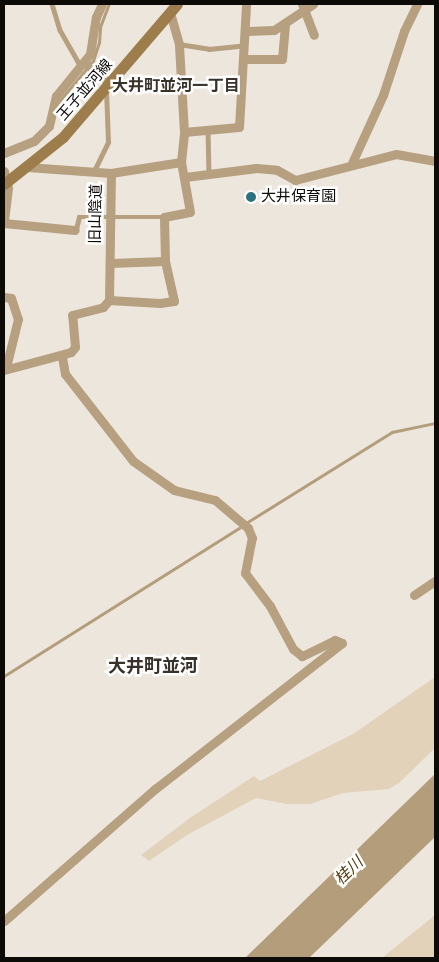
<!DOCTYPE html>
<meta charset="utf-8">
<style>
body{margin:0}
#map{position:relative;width:439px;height:962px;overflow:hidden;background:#ede6dd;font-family:"Nunito Sans","Noto Sans JP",sans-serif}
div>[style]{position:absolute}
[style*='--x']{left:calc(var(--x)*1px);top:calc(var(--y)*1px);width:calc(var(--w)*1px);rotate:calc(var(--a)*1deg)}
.green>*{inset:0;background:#e3d2ba}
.water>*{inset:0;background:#b49d7b}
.stream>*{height:2.5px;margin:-1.25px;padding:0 1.25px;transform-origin:1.25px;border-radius:1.25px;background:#b49d7b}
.service>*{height:4.5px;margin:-2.25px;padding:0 2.25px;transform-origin:2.25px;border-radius:2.25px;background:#b6a080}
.minor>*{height:9px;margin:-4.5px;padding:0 4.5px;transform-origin:4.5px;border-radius:4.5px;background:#b6a080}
.secondary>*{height:11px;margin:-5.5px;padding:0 5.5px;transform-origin:5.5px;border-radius:5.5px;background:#9d7d4b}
.dots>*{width:14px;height:14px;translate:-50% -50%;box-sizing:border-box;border:2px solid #fff;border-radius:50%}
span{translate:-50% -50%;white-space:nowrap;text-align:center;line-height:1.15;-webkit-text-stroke:5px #fff;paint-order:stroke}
.street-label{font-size:15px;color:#0d0b08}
.poi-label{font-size:15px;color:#0d0b08}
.left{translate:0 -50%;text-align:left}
.neighbourhood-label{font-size:16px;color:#38322b;font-weight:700}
.water-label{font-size:16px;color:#533b0e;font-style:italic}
.quarter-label{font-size:18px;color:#38322b;font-weight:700}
.frame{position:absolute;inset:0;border:5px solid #0d0b08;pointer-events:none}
</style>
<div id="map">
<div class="green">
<div style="clip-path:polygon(435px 677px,435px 748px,399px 783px,389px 789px,343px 793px,310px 804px,287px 804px,256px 798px,187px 835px,149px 861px,141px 855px,190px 818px,254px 776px,260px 781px,353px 734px)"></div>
<div style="clip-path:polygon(435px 915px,435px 958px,382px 958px)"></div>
</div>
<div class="water">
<div style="clip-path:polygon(435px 774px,435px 837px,309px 958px,245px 958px)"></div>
</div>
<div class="stream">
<div style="--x:57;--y:104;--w:56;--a:-50.1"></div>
<div style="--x:93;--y:61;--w:19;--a:-72"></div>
<div style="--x:99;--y:43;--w:16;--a:-86"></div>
<div style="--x:100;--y:27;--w:25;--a:-69"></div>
<div style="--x:246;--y:523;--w:172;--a:-31.9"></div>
<div style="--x:392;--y:432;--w:44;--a:-11.8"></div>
<div style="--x:4;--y:676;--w:281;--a:-32.2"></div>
</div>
<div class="service">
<div style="--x:52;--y:4;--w:27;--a:73"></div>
<div style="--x:60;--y:30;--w:40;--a:60.3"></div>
<div style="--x:179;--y:44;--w:30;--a:9"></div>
<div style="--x:209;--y:49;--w:36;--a:-6"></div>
<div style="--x:108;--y:86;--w:43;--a:4"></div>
<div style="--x:151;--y:89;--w:31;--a:-11"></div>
<div style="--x:208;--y:128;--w:46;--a:88.8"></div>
<div style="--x:94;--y:171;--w:32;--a:-64"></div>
<div style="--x:108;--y:142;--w:52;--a:-92.2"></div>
<div style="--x:76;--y:229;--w:12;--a:-76"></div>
<div style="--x:79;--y:217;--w:85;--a:0"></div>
</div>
<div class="minor">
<div style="--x:302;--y:4;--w:33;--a:69"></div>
<div style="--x:245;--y:31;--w:29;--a:-2"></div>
<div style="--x:274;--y:30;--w:47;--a:-33.7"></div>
<div style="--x:245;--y:59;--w:37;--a:0"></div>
<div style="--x:282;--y:59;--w:36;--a:-85"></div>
<div style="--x:84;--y:62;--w:34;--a:40"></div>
<div style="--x:184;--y:132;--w:55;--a:-5.2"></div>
<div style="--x:239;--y:127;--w:123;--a:-86.7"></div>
<div style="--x:4;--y:153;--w:32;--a:-22"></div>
<div style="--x:34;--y:141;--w:21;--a:-45"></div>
<div style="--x:49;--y:126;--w:31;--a:-77"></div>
<div style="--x:56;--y:96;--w:54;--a:-51"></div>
<div style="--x:90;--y:54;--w:37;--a:-81"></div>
<div style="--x:96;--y:17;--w:14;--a:-65"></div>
<div style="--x:351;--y:165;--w:77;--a:-65.4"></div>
<div style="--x:383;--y:95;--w:67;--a:-71.8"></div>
<div style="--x:404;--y:31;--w:30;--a:-64"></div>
<div style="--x:27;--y:167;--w:84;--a:4.1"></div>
<div style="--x:111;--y:173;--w:71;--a:-8.9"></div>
<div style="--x:4;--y:171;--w:17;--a:77"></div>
<div style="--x:8;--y:188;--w:35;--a:97"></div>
<div style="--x:4;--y:223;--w:71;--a:5.6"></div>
<div style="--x:185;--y:177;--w:72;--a:-7.2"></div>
<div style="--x:256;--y:168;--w:21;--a:5"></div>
<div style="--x:277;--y:170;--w:21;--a:29"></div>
<div style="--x:295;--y:180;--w:104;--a:-14.4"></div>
<div style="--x:396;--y:154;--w:40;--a:10"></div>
<div style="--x:110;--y:263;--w:55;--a:-2.1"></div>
<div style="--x:4;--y:297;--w:7;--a:8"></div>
<div style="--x:11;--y:298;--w:22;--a:72"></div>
<div style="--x:18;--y:319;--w:49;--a:104"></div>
<div style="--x:109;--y:300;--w:51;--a:3.4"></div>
<div style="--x:160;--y:303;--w:14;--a:-8"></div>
<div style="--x:174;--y:301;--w:41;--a:-102.7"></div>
<div style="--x:165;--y:261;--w:44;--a:-91.3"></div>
<div style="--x:164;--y:217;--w:26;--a:-11"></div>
<div style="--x:190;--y:212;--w:51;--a:-100.2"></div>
<div style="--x:181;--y:162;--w:30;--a:-84"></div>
<div style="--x:184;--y:132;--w:88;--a:-93.3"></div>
<div style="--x:179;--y:44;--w:33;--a:-106"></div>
<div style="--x:4;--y:370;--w:69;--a:-15"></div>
<div style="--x:71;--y:352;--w:6;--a:-51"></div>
<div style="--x:75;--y:347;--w:32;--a:-95"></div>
<div style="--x:72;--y:315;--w:32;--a:-14"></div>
<div style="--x:103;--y:307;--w:9;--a:-49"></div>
<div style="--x:109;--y:300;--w:127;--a:-89.1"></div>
<div style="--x:414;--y:595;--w:25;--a:-34"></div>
<div style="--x:4;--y:921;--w:201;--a:-41.2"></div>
<div style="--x:155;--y:789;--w:237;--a:-38"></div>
<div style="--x:342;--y:643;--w:8;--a:-157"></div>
<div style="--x:335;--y:640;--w:37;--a:154"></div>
<div style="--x:302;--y:656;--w:11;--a:-142"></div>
<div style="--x:293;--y:649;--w:49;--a:-118.1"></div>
<div style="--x:270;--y:606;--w:41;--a:-127.1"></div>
<div style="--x:245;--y:573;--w:36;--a:-79"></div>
<div style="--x:252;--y:538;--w:11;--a:-112"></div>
<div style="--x:248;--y:528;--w:43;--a:-139.7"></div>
<div style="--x:215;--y:500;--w:42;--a:-166.3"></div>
<div style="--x:174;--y:490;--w:50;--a:-144.7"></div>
<div style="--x:133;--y:461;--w:110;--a:-128"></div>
<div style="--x:65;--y:374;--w:17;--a:-100"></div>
</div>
<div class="secondary">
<div style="--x:4;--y:184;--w:75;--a:-38.5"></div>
<div style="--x:63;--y:137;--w:175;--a:-49.4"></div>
</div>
<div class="dots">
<div style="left:251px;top:197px;background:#2c7180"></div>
</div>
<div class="street-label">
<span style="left:85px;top:90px;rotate:-49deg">王子並河線</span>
<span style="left:96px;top:214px;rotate:-89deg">旧山陰道</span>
</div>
<div class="poi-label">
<span class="left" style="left:261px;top:197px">大井保育園</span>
</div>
<div class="neighbourhood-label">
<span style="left:176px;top:86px">大井町並河一丁目</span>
</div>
<div class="water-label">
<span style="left:349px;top:871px;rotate:-44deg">桂川</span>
</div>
<div class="quarter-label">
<span style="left:153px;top:666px">大井町並河</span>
</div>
<div class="frame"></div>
</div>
